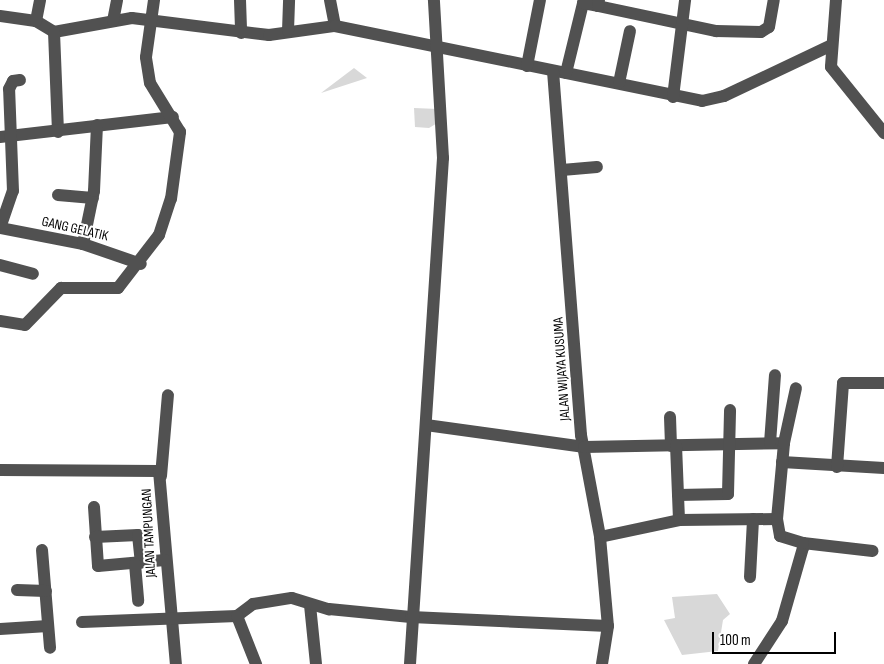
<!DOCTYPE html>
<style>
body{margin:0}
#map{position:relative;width:884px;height:664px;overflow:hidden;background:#fff;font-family:"Sofia Sans Condensed",sans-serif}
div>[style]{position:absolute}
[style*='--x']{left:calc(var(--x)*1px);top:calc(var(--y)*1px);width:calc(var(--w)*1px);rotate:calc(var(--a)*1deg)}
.green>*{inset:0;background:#d8d8d8}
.minor>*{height:12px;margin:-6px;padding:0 6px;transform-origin:6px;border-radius:6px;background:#515151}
span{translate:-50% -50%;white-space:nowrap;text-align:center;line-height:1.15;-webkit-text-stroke:4px #fff;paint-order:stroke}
.street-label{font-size:14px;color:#000}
.scale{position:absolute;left:712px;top:632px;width:124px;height:22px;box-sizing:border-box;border:2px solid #000;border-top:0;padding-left:6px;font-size:15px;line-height:18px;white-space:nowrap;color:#000;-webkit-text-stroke:4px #fff;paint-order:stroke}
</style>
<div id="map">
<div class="green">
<div style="clip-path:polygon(354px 68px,367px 78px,321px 93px)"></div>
<div style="clip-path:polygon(414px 108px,438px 109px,439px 122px,429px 128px,415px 127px)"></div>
<div style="clip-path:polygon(717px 594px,730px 614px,723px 620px,718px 651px,682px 655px,664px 620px,675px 618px,672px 597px)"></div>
</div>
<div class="minor">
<div style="--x:240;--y:0;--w:33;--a:88"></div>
<div style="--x:330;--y:0;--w:26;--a:79"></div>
<div style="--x:836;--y:0;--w:67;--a:94.3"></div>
<div style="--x:831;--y:67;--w:85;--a:51.2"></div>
<div style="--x:598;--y:6;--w:121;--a:12"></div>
<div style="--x:716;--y:31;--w:45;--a:1.3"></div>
<div style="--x:761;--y:32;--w:9;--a:-32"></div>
<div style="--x:769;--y:27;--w:27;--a:-80"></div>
<div style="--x:0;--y:16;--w:36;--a:8"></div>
<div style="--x:36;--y:21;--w:21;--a:31"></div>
<div style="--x:54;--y:32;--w:79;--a:-10.2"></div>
<div style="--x:132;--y:18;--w:138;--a:7.1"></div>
<div style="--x:269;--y:35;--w:67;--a:-7.8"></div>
<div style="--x:335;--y:26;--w:375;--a:11.5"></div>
<div style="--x:702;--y:101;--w:23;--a:-13"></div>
<div style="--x:724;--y:96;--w:117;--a:-25.3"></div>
<div style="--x:36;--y:21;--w:21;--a:-79"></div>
<div style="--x:113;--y:21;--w:21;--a:-79"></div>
<div style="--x:288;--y:31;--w:31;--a:-88"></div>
<div style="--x:54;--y:32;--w:100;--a:87.7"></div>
<div style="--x:527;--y:66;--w:67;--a:-78.9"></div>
<div style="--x:553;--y:71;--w:365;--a:85.6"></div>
<div style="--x:581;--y:435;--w:104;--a:79.4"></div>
<div style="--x:600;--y:537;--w:89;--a:84.9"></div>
<div style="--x:608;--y:626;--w:38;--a:99"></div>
<div style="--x:566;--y:73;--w:72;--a:-76.3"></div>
<div style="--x:583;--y:3;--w:15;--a:11"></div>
<div style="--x:598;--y:6;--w:6;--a:-81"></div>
<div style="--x:619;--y:83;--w:53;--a:-78.1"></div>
<div style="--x:673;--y:97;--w:98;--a:-82.9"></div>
<div style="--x:0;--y:137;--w:174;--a:-6.6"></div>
<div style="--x:562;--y:170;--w:35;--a:-5"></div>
<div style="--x:58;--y:195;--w:35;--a:5"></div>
<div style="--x:0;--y:228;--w:39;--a:-71"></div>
<div style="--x:13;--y:191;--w:102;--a:-92.2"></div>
<div style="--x:9;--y:89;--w:9;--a:-63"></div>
<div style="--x:13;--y:81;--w:7;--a:-8"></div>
<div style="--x:0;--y:228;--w:85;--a:10.9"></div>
<div style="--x:83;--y:244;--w:61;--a:19"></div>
<div style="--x:83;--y:244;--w:54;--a:-78.3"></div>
<div style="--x:94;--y:191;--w:66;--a:-87.4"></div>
<div style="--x:0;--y:265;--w:34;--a:15"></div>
<div style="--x:0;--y:321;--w:25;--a:9"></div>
<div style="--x:25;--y:325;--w:52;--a:-45.8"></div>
<div style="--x:61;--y:288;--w:57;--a:0"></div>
<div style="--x:118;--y:288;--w:67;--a:-52.3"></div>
<div style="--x:159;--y:235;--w:38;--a:-72"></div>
<div style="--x:171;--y:199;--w:68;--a:-82.3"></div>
<div style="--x:180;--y:132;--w:57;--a:-121.5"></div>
<div style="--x:150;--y:83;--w:26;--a:-99"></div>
<div style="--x:146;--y:57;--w:58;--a:-82"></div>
<div style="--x:670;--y:417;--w:29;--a:88"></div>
<div style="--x:426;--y:425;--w:160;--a:7.9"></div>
<div style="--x:584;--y:447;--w:200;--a:-1.1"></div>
<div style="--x:770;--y:443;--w:68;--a:-85.8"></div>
<div style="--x:676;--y:445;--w:75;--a:87.7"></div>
<div style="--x:782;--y:462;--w:102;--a:3.4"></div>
<div style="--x:837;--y:467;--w:84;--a:-85.9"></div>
<div style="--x:843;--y:383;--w:41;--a:0"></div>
<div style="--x:0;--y:470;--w:159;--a:0.4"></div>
<div style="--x:159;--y:471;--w:194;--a:85"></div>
<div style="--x:161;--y:476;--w:81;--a:-85.1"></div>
<div style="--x:678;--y:495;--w:50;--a:-1.1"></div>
<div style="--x:728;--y:494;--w:84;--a:-88.6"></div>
<div style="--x:94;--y:507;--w:59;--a:86.1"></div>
<div style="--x:98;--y:566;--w:67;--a:-5.1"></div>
<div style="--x:95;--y:537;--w:43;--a:-2.7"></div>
<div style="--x:138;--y:535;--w:28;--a:84"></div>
<div style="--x:600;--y:537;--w:81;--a:-12.1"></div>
<div style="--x:679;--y:520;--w:98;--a:-0.6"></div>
<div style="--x:777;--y:519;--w:76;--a:-84.7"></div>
<div style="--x:784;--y:443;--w:56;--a:-77.7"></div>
<div style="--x:803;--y:543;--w:70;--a:6.5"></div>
<div style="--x:42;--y:550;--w:98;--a:85.3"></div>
<div style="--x:135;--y:564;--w:37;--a:85"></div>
<div style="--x:750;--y:577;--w:58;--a:-87"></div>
<div style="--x:17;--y:590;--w:29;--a:2"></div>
<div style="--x:310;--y:605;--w:59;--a:84.2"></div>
<div style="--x:237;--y:616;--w:20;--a:-37"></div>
<div style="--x:253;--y:604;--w:39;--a:-9"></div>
<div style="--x:292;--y:598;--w:39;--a:17"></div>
<div style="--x:329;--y:609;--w:82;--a:5.6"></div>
<div style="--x:411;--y:617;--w:197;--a:2.6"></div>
<div style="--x:82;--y:622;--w:155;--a:-2.2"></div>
<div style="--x:237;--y:616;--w:52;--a:68.4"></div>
<div style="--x:0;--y:629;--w:48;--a:-3.6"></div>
<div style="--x:410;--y:664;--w:507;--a:-86.27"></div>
<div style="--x:443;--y:158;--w:158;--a:-93.3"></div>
<div style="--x:754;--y:664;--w:51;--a:-56.9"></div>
<div style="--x:782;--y:621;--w:76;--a:-74"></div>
<div style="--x:803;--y:548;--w:5;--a:-90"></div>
<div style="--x:803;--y:543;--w:24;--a:-163"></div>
<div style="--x:780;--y:536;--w:17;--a:-100"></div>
</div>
<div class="street-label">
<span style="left:75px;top:229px;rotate:13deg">GANG GELATIK</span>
<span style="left:562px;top:369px;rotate:-94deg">JALAN WIJAYA KUSUMA</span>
<span style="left:149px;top:533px;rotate:-93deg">JALAN TAMPUNGAN</span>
</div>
<div class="scale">100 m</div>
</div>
